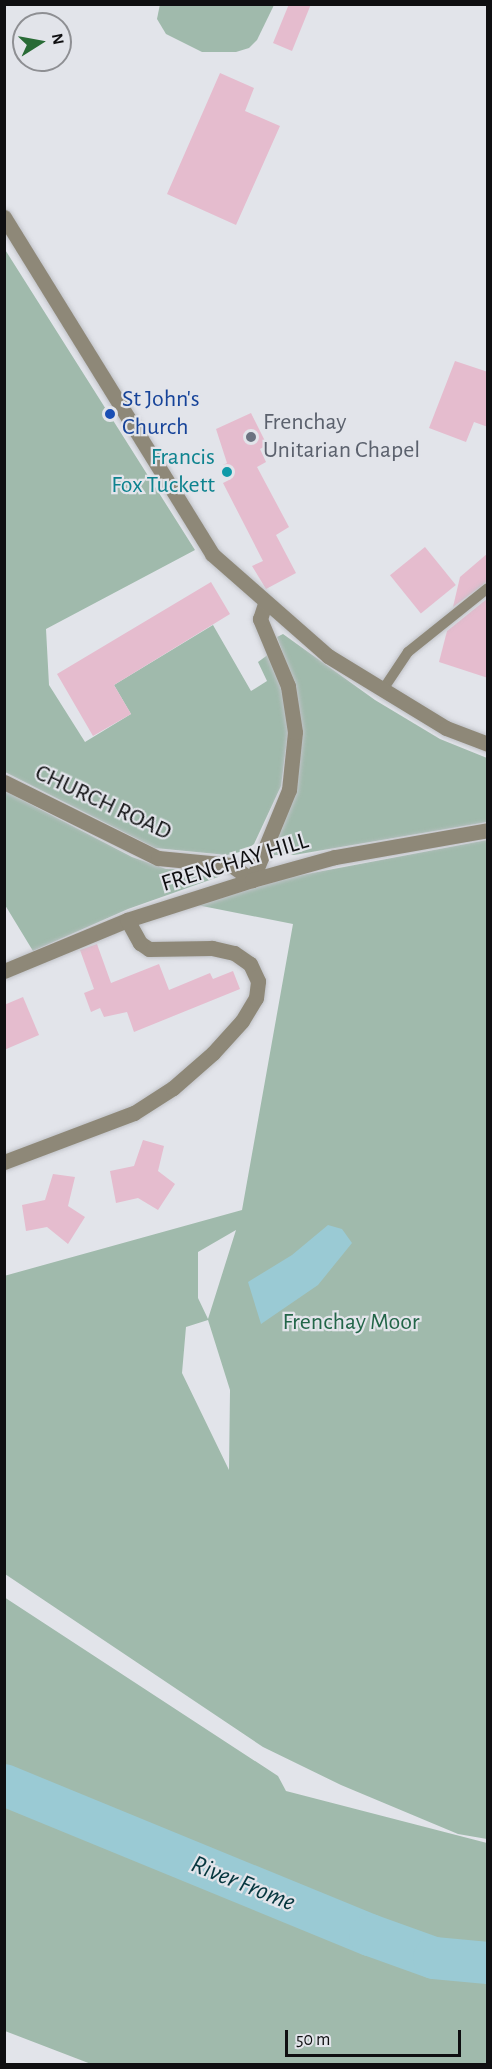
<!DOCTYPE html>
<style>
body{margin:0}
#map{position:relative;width:492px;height:2069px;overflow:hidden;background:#e2e4ea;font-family:"Alegreya Sans",sans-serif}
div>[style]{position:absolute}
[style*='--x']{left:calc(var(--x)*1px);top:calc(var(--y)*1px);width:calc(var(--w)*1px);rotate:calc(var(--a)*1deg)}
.green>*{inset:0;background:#a0baac}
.water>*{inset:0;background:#9acad4}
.river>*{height:42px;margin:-21px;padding:0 21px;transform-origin:21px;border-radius:21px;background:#9acad4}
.building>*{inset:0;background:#e5bcce;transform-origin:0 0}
.roads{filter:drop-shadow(0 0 2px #c0c2c7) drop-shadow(0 0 2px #c0c2c7)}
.service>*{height:10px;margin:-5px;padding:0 5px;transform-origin:5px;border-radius:5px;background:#8e8878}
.minor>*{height:15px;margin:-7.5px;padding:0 7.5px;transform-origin:7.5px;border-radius:7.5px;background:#8e8878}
.tertiary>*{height:15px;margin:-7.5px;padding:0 7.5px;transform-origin:7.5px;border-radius:7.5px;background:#8e8878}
.dots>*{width:16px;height:16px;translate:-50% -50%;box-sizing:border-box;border:3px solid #e2e4ea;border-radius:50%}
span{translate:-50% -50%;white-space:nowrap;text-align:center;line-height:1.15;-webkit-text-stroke:4.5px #e2e4ea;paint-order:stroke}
.transit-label{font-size:24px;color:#164399}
.left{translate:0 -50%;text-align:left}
.worship-label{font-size:24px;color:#5b616d}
.culture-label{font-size:24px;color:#0d838f}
.right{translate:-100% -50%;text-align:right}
.street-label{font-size:24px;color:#0f0f11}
.park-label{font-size:24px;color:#226548}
.water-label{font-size:26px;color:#06363e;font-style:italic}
.frame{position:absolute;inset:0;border:6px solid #0f0f11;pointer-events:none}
.north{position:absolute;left:12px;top:12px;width:60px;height:60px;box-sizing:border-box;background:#e2e4ea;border:2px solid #8e8f93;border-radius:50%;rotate:79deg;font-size:16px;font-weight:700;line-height:24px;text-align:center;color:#0f0f11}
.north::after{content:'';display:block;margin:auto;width:21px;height:27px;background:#296b36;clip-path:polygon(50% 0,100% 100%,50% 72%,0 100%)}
.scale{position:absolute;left:285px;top:2030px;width:176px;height:27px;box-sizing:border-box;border:3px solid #0f0f11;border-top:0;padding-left:8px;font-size:18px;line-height:21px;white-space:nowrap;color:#0f0f11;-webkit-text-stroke:4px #e2e4ea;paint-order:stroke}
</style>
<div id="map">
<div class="green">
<div style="clip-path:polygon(160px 4px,274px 4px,274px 5px,257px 40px,249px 48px,236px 52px,202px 52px,166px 34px,157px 19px)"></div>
<div style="clip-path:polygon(4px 248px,195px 550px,46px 629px,49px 685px,85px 742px,131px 714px,114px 685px,213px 625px,251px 691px,267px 681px,258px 662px,269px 654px,282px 687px,288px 732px,281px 786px,254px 844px,244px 851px,227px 855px,155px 848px,5px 772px)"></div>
<div style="clip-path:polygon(283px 634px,375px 700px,440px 739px,487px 758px,487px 822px,294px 855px,274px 855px,270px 845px,282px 829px,296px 788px,289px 670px,277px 637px)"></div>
<div style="clip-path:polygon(5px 791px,132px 857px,166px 869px,219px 870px,221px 876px,128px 909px,33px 951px,5px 905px)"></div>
<div style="clip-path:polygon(evenodd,487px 840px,487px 1839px,458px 1834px,341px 1785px,263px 1747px,5px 1574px,4px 1276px,242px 1210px,293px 924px,197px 905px,291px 877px,487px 840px,236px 1230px,208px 1319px,198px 1298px,198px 1252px,236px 1230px,487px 840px,208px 1320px,230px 1390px,229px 1470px,182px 1373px,186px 1327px,208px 1320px)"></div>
<div style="clip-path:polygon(4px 1597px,278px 1776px,286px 1791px,487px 1843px,487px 2064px,91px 2064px,5px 2031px)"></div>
</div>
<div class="water">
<div style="clip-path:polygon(328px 1225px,342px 1229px,352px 1243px,318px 1285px,261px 1324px,248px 1282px,292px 1255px)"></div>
</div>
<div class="river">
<div style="--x:4;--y:1785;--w:396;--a:22.3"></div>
<div style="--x:370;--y:1935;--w:68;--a:19.8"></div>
<div style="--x:434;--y:1958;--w:54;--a:5.3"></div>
</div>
<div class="building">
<div style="clip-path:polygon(289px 4px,311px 4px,292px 51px,273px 43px)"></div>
<div style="clip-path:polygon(220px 73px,254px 88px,245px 111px,280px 126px,236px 225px,167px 194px)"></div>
<div style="clip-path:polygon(455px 361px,488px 372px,488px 427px,474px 422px,466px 442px,429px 428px)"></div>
<div style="clip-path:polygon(251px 413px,267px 445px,260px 449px,266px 462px,257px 467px,289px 527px,276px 535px,296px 573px,266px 589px,252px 566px,263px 561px,223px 483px,231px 479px,223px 465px,227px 463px,216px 429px)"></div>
<div style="left:425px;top:547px;width:49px;height:45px;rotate:51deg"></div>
<div style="clip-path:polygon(488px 553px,488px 581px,453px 607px,460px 577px)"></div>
<div style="clip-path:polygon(211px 582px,230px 614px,114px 685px,131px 714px,93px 736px,57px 674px)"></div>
<div style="clip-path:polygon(488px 598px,488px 678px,439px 662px,447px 631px)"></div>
<div style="clip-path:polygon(97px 944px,111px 983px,159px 964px,169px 990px,210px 973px,213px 979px,233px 971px,240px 989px,134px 1032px,127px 1012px,104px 1017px,100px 1008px,91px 1012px,84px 993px,94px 989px,80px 950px)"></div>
<div style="clip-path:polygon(23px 997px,39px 1035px,4px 1050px,4px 1005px)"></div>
<div style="clip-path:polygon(143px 1140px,164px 1146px,158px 1171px,175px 1184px,158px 1210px,138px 1198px,116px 1203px,110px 1171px,134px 1166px)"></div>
<div style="clip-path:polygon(53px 1174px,75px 1177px,68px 1206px,85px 1217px,68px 1244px,47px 1227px,26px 1231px,22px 1205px,45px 1200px)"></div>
</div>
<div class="roads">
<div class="service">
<div style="--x:382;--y:691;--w:47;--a:-56.3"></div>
<div style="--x:408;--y:652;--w:102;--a:-38.7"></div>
</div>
<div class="minor">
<div style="--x:4;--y:782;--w:172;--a:26.3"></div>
<div style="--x:158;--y:858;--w:73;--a:5.5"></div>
<div style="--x:231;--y:865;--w:26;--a:36"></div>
<div style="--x:252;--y:880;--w:97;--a:-67.7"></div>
<div style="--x:289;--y:790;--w:58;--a:-84.1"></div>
<div style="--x:295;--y:732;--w:47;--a:-98.7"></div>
<div style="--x:288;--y:686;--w:73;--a:-112.7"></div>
<div style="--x:260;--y:619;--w:16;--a:-72"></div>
<div style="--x:4;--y:971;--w:133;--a:-22.5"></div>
<div style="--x:127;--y:920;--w:131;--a:-17.7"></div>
<div style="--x:252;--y:880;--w:86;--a:-15.5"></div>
<div style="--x:335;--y:857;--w:155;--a:-10"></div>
<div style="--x:4;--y:1162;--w:139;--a:-20.7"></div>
<div style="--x:134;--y:1113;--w:46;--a:-32.7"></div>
<div style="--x:173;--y:1088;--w:53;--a:-41.2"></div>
<div style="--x:213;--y:1053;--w:43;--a:-47.8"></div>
<div style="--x:242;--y:1021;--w:27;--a:-59"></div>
<div style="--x:256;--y:998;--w:17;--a:-83"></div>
<div style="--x:258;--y:981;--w:19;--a:-115"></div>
<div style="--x:250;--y:964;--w:19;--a:-145"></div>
<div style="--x:234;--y:953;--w:23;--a:-167"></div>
<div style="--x:212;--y:948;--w:63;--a:179.1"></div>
<div style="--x:149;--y:949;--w:11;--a:-146"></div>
<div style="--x:140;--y:943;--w:26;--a:-119"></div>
</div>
<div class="tertiary">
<div style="--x:4;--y:217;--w:396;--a:58.3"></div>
<div style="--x:212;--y:554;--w:154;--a:41.3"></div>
<div style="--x:328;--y:656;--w:138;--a:31.4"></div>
<div style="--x:446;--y:728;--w:45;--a:20.9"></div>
</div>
</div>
<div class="dots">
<div style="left:110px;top:414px;background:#1a4fb4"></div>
<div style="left:251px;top:437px;background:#6b7280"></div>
<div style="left:227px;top:472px;background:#0f9aa8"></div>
</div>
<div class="transit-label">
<span class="left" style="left:122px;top:414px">St John's<br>Church</span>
</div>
<div class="worship-label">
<span class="left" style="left:263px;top:437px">Frenchay<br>Unitarian Chapel</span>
</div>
<div class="culture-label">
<span class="right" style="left:215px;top:472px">Francis<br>Fox Tuckett</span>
</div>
<div class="street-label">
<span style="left:103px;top:803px;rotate:25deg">CHURCH ROAD</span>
<span style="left:235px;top:863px;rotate:-17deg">FRENCHAY HILL</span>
</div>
<div class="park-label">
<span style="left:351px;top:1323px">Frenchay Moor</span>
</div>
<div class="water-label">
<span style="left:243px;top:1884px;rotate:22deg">River Frome</span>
</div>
<div class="frame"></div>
<div class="north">N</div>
<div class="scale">50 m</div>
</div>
